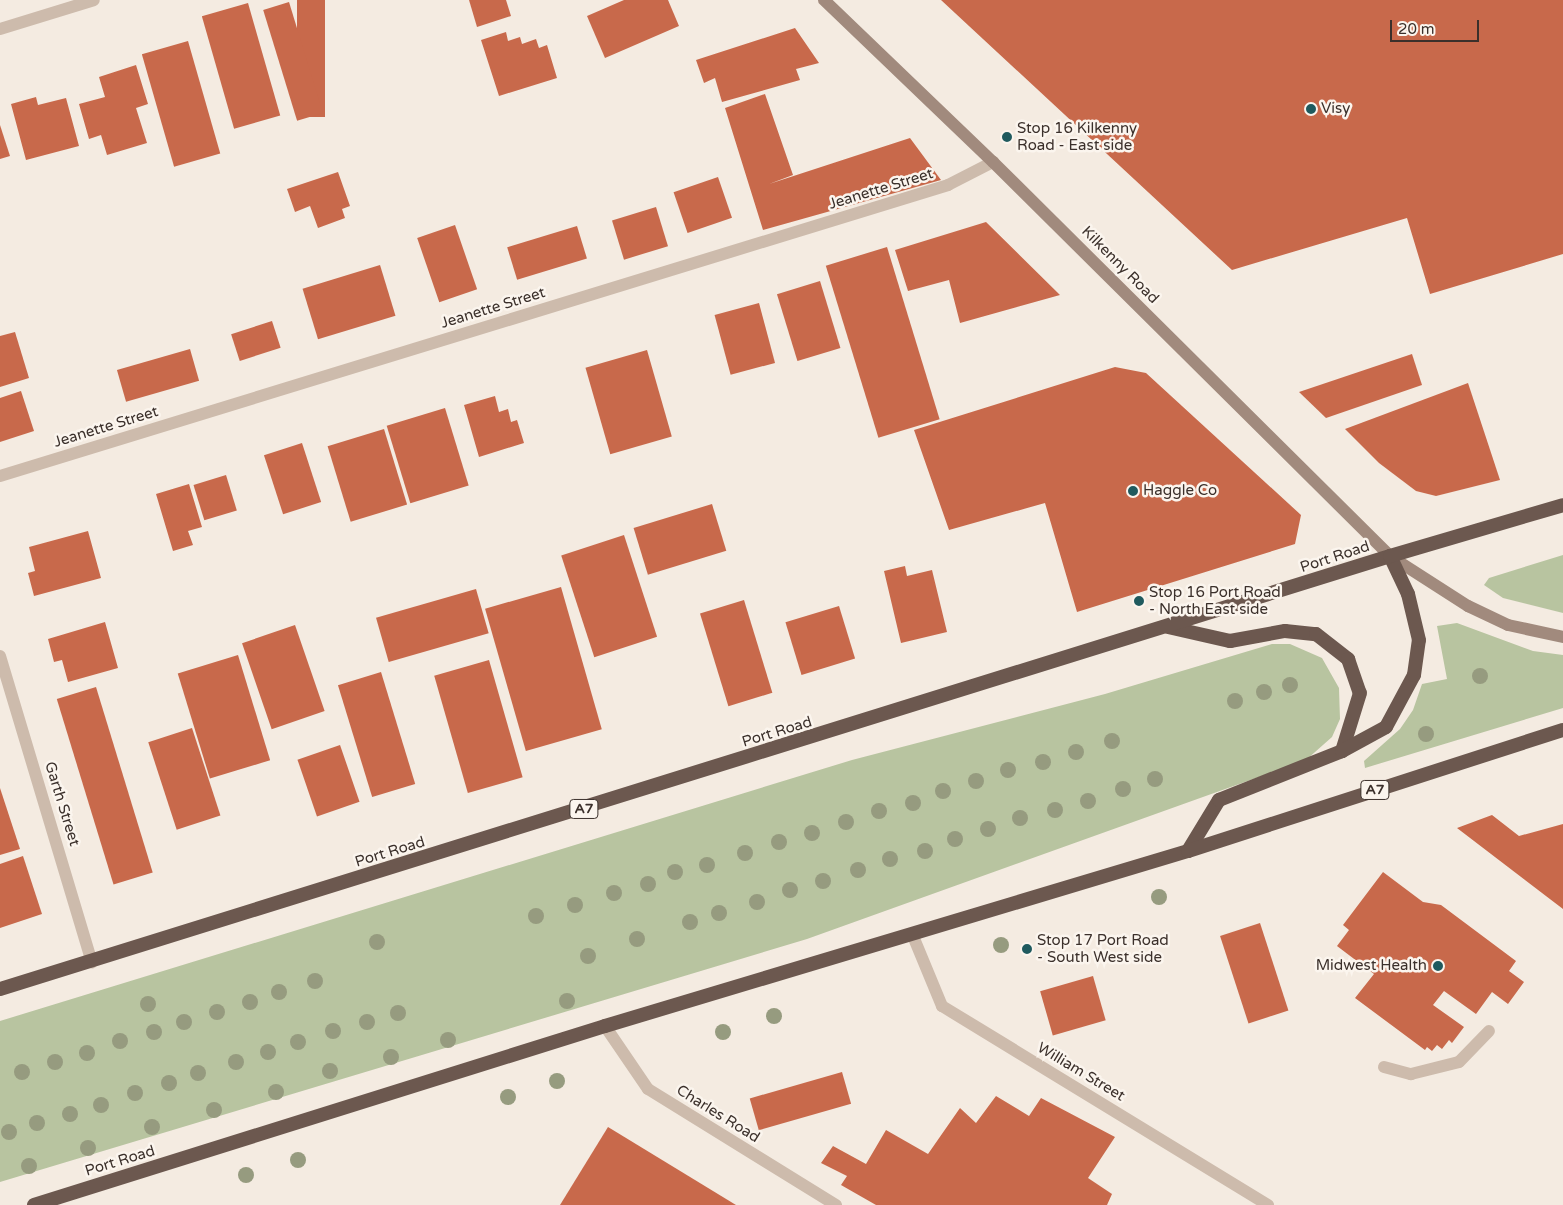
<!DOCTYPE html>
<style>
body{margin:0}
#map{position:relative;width:1563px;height:1205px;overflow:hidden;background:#f4ebe1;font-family:"Varela Round",sans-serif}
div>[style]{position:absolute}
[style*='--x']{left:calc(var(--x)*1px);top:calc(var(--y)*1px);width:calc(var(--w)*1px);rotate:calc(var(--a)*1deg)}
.green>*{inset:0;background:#b8c4a0}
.building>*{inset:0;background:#c8694b;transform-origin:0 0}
.service>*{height:12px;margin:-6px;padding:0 6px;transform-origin:6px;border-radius:6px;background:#cdbbac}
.minor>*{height:12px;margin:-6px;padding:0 6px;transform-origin:6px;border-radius:6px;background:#cdbbac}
.secondary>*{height:12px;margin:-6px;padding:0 6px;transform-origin:6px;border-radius:6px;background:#a18a7d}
.trunk>*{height:14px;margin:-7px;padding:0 7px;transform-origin:7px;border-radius:7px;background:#6c584f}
.trees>*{width:16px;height:16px;margin:-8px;border-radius:50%;background:#969b7f}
.dots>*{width:14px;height:14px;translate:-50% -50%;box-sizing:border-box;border:2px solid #fbf5ee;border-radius:50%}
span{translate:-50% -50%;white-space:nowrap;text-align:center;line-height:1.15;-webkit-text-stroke:5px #fbf5ee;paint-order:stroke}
.shield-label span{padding:1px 4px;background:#fbf5ee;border:1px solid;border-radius:4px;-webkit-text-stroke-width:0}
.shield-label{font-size:14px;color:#3b302b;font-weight:700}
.poi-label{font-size:15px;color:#3b302b}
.left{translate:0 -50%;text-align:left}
.right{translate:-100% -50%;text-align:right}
.street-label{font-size:15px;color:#3b302b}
.scale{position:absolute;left:1390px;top:20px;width:89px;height:22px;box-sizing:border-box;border:2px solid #3b302b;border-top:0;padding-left:6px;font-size:15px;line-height:18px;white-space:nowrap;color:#3b302b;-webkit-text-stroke:4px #fbf5ee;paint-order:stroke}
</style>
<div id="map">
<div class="green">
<div style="clip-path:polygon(1563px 555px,1563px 613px,1503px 598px,1484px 585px,1489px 578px)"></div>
<div style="clip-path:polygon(1457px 623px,1533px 651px,1563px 655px,1563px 708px,1365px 768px,1364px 761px,1400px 729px,1413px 710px,1422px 684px,1447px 679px,1437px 626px)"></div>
<div style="clip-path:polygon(1272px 644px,1290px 644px,1322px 658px,1339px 688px,1340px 719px,1332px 737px,1306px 760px,807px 939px,0 1182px,0 1021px,852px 760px,1105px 694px)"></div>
</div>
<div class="building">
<div style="left:297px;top:0;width:28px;height:117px"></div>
<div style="clip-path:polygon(469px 0,506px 0,511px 16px,477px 27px)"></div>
<div style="clip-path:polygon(624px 0,668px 0,679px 26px,605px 58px,587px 16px)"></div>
<div style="clip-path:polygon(941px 0,1563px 0,1563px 254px,1430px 294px,1407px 218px,1232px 270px)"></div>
<div style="left:289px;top:2px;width:116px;height:27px;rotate:73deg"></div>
<div style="left:248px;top:3px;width:117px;height:48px;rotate:74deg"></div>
<div style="clip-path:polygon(795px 28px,819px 63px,796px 69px,800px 80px,722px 102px,715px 78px,704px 83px,696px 60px)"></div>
<div style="clip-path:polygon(506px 32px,508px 41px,520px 37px,522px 44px,536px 39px,539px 48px,547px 45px,557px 78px,499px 96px,481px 40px)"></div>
<div style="left:188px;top:41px;width:117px;height:48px;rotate:74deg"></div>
<div style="clip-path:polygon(136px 65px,148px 104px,136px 108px,147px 143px,107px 155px,101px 135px,89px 139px,79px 104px,105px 97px,99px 77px)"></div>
<div style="clip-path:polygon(765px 94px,793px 175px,769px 184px,910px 138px,941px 180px,763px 230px,725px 108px)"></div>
<div style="clip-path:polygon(36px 97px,38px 105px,66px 98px,79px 146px,26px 160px,11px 104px)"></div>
<div style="clip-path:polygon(0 125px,10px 156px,0 159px)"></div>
<div style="clip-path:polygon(338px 172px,350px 206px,342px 209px,345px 218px,318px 228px,310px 206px,295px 212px,287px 189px)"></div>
<div style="left:718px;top:177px;width:43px;height:47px;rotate:71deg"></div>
<div style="left:656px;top:207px;width:41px;height:46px;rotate:73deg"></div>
<div style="clip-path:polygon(986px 222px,1060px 295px,960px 323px,949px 280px,908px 291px,895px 250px)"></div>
<div style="left:455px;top:225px;width:68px;height:40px;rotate:71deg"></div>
<div style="left:577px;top:226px;width:34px;height:73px;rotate:73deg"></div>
<div style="left:887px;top:247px;width:180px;height:64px;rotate:73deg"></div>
<div style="left:380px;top:265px;width:53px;height:81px;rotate:73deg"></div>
<div style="left:820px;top:281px;width:70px;height:45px;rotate:73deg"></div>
<div style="left:759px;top:303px;width:62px;height:46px;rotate:75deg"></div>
<div style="left:272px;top:321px;width:28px;height:43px;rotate:72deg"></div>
<div style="clip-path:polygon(15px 332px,29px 378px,0 387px,0 336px)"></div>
<div style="left:190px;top:349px;width:33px;height:76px;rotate:74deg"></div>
<div style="left:647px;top:350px;width:90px;height:64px;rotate:74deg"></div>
<div style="clip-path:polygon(1412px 354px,1422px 385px,1326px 418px,1299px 392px)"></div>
<div style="clip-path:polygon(1115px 367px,1146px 373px,1301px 515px,1295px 544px,1077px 612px,1045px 503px,949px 530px,914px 430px)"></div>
<div style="clip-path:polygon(1468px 383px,1500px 480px,1436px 496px,1416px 491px,1379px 463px,1345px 429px)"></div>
<div style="clip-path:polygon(21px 391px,34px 431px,0 442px,0 398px)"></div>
<div style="clip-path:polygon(495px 396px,499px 412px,508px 409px,511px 422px,517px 420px,524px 443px,479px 457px,464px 405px)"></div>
<div style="left:445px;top:408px;width:81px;height:61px;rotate:73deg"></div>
<div style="left:384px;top:429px;width:79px;height:59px;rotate:73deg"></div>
<div style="left:302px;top:443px;width:62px;height:40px;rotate:72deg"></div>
<div style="left:226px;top:475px;width:37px;height:34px;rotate:73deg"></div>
<div style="clip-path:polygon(189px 484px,202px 527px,188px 531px,193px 545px,173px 551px,156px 494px)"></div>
<div style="left:712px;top:504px;width:49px;height:82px;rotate:73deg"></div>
<div style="clip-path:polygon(88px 531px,101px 578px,34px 596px,28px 573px,35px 571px,29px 547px)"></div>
<div style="left:624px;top:535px;width:107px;height:66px;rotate:72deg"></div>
<div style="clip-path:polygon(905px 566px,907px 576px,932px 570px,947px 632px,901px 643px,884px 571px)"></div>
<div style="left:561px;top:587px;width:148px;height:79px;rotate:74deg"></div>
<div style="left:476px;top:589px;width:46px;height:104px;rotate:74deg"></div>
<div style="left:744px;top:600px;width:97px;height:46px;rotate:73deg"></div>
<div style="left:839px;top:606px;width:55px;height:56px;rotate:73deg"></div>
<div style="clip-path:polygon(105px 622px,118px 668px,68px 682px,62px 660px,54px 662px,48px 639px)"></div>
<div style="left:295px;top:625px;width:91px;height:56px;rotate:71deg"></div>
<div style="left:238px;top:655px;width:110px;height:63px;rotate:73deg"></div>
<div style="left:489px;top:660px;width:122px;height:57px;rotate:74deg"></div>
<div style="left:381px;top:672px;width:117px;height:45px;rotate:73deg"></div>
<div style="left:96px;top:687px;width:194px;height:41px;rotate:73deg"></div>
<div style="left:192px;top:728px;width:92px;height:46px;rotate:72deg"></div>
<div style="left:340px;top:745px;width:60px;height:45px;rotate:71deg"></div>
<div style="clip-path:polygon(0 788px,20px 849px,0 855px)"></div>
<div style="clip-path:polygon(1492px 815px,1519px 836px,1563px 824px,1563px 909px,1457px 828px)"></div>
<div style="clip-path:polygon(23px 856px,42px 914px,0 928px,0 864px)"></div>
<div style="clip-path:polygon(1383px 872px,1423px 902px,1441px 905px,1516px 961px,1509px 971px,1524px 982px,1508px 1004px,1492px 992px,1476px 1014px,1444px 991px,1433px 1005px,1464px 1027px,1452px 1043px,1449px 1040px,1442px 1049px,1437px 1045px,1432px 1051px,1427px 1047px,1425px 1050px,1355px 998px,1374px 974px,1337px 946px,1349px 930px,1343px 925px)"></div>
<div style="left:1260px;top:923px;width:92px;height:42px;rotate:72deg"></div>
<div style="left:1093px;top:976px;width:46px;height:55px;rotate:74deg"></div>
<div style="left:842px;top:1072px;width:33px;height:96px;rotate:74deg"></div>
<div style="clip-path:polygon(996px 1096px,1029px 1116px,1041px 1098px,1115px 1137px,1088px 1178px,1112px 1194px,1107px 1205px,876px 1205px,841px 1185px,847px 1176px,821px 1163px,833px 1146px,866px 1164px,886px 1130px,928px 1154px,960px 1108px,976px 1123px)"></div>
<div style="clip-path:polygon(608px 1127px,736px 1205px,560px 1205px)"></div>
</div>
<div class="service">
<div style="--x:1384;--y:1067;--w:28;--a:15"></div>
<div style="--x:1411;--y:1074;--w:49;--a:-14"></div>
<div style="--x:1459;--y:1062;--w:43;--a:-45.9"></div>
</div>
<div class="minor">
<div style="--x:0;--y:29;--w:98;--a:-17.1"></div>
<div style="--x:0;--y:476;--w:992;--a:-17.06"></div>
<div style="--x:948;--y:185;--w:51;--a:-27.1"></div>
<div style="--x:0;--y:656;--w:320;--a:73.3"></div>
<div style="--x:913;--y:936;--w:76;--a:67.5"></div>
<div style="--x:942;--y:1006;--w:382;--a:31.4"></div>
<div style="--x:605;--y:1026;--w:76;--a:55.7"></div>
<div style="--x:648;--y:1089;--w:221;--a:31.7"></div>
</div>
<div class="secondary">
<div style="--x:824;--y:0;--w:234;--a:43.8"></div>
<div style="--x:993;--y:162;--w:559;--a:44.78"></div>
<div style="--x:1390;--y:556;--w:93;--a:32.7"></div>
<div style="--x:1468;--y:606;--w:44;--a:25.4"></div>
<div style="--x:1508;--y:625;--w:56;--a:12.3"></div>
</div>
<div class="trunk">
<div style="--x:1168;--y:627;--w:64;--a:12.7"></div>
<div style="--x:1230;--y:641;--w:56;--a:-10.3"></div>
<div style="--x:1285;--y:631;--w:31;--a:6"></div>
<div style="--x:1316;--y:634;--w:41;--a:38"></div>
<div style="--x:1348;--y:659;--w:36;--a:71"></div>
<div style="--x:1360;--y:693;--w:61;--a:107.2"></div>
<div style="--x:1188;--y:851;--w:60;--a:-58.7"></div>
<div style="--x:1219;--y:800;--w:132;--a:-21.7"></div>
<div style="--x:1342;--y:751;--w:50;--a:-28.6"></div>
<div style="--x:1386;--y:727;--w:59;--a:-61.7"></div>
<div style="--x:1414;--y:675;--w:35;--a:-82"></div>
<div style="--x:1419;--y:640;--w:47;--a:-103.4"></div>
<div style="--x:1408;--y:594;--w:42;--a:-115.3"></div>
<div style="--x:0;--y:989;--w:1456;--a:-17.3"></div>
<div style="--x:1390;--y:556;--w:180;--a:-16.4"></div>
<div style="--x:34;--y:1205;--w:598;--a:-17.41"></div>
<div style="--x:605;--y:1026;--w:609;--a:-16.71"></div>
<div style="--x:1188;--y:851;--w:394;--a:-17.9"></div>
</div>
<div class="trees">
<div style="left:1480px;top:676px"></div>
<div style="left:1290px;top:685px"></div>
<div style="left:1264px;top:692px"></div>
<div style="left:1235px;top:701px"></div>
<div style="left:1426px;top:734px"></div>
<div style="left:1112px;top:741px"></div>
<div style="left:1076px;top:752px"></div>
<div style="left:1043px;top:762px"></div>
<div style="left:1008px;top:770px"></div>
<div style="left:1155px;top:779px"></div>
<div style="left:976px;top:781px"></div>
<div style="left:1123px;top:789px"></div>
<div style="left:943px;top:791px"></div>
<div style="left:1088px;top:801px"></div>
<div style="left:913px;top:803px"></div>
<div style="left:1055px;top:810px"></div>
<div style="left:879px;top:811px"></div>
<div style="left:1020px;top:818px"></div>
<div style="left:846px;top:822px"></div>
<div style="left:988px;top:829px"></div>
<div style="left:812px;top:833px"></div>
<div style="left:955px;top:839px"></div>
<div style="left:779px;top:842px"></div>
<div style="left:925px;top:851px"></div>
<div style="left:745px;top:853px"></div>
<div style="left:890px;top:859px"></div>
<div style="left:707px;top:865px"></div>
<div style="left:858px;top:870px"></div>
<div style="left:675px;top:872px"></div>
<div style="left:823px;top:881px"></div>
<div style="left:648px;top:884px"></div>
<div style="left:790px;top:890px"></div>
<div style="left:614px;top:893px"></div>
<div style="left:1159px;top:897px"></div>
<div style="left:757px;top:902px"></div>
<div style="left:575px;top:905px"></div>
<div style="left:719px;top:913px"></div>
<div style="left:536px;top:916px"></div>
<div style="left:690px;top:922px"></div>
<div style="left:637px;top:939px"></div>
<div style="left:377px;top:942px"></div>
<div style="left:1001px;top:945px"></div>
<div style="left:588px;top:956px"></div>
<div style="left:315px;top:981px"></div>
<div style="left:279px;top:992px"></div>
<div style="left:567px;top:1001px"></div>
<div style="left:250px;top:1002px"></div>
<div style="left:148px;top:1004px"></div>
<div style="left:217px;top:1012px"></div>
<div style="left:398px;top:1013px"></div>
<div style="left:774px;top:1016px"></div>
<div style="left:184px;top:1022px"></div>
<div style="left:367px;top:1022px"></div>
<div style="left:333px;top:1031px"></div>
<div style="left:154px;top:1032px"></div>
<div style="left:723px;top:1032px"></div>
<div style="left:448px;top:1040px"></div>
<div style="left:120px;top:1041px"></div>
<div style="left:298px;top:1042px"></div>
<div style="left:268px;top:1052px"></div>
<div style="left:87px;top:1053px"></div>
<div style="left:391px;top:1057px"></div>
<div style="left:55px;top:1062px"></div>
<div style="left:236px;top:1062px"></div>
<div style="left:330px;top:1071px"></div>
<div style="left:22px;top:1072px"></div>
<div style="left:198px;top:1073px"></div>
<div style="left:557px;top:1081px"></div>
<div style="left:169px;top:1083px"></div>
<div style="left:276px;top:1092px"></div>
<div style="left:135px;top:1093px"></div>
<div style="left:508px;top:1097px"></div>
<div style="left:101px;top:1105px"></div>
<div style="left:214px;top:1110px"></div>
<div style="left:70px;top:1114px"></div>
<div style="left:37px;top:1123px"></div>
<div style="left:152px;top:1127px"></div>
<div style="left:9px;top:1132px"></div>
<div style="left:88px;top:1148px"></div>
<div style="left:298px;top:1160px"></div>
<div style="left:29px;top:1166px"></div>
<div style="left:246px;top:1175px"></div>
</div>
<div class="dots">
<div style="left:1311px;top:109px;background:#1f5a5e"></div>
<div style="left:1007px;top:137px;background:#1f5a5e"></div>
<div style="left:1133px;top:491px;background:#1f5a5e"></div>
<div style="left:1139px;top:601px;background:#1f5a5e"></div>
<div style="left:1027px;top:949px;background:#1f5a5e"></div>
<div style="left:1438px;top:966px;background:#1f5a5e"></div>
</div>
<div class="shield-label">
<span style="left:1375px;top:790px">A7</span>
<span style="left:584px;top:809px">A7</span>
</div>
<div class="poi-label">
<span class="left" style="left:1321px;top:109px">Visy</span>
<span class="left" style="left:1017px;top:137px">Stop 16 Kilkenny<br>Road - East side</span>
<span class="left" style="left:1143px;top:491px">Haggle Co</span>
<span class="left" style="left:1149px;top:601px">Stop 16 Port Road<br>- North East side</span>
<span class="left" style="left:1037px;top:949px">Stop 17 Port Road<br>- South West side</span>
<span class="right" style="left:1427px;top:966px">Midwest Health</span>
</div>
<div class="street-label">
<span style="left:881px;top:189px;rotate:-17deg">Jeanette Street</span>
<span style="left:1120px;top:265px;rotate:45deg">Kilkenny Road</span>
<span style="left:493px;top:308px;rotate:-17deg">Jeanette Street</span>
<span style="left:106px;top:427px;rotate:-17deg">Jeanette Street</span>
<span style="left:1335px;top:557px;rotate:-18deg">Port Road</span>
<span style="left:777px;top:732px;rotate:-17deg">Port Road</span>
<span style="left:62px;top:804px;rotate:73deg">Garth Street</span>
<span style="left:390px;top:852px;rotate:-17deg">Port Road</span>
<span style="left:1081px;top:1072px;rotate:31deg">William Street</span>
<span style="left:718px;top:1114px;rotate:32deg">Charles Road</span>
<span style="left:120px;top:1161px;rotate:-17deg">Port Road</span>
</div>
<div class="scale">20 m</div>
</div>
